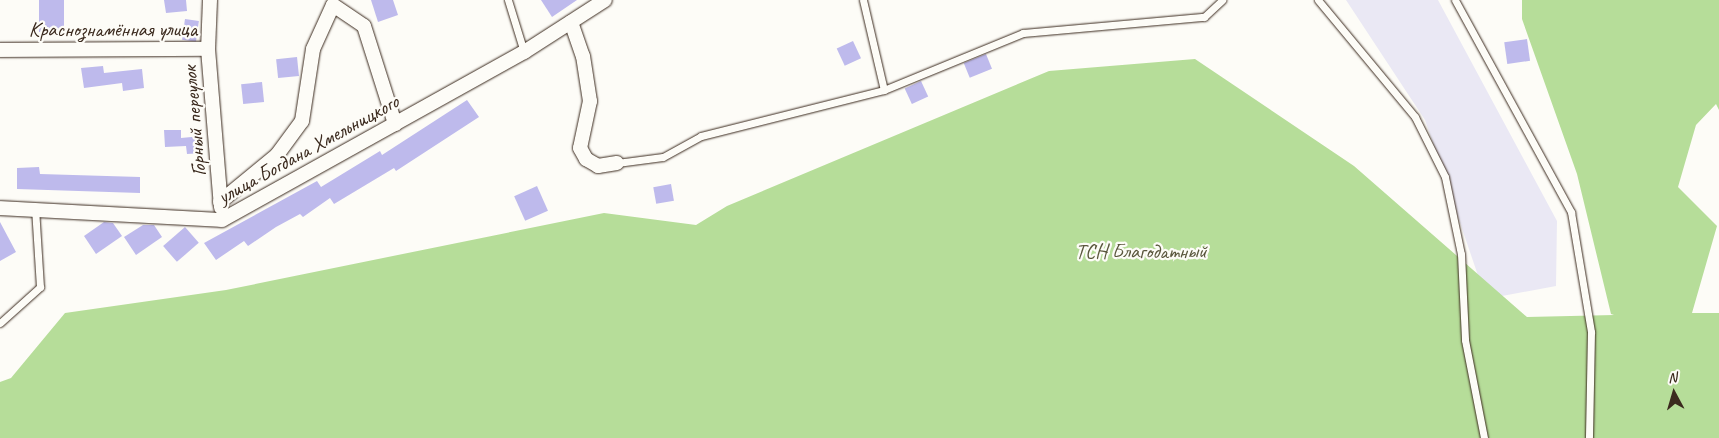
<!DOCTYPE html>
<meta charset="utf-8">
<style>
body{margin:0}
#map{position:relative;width:1719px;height:438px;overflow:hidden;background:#fdfcf7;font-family:Caveat,sans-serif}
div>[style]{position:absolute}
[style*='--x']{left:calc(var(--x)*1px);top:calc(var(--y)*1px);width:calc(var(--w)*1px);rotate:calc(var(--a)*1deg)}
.built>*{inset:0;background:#eae8f4}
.green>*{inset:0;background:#b6dd99}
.building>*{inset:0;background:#bebaec;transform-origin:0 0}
.roads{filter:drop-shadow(0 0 1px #3b2a1e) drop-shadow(0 0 1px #3b2a1e)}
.service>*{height:7px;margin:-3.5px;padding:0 3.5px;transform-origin:3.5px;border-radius:3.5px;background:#fdfcf7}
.minor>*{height:14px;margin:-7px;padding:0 7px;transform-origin:7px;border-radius:7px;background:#fdfcf7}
span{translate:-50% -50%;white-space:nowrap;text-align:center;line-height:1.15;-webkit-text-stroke:4.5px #fdfcf7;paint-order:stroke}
.street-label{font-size:21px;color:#3b2a1e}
.park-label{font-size:21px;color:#5a573d}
.north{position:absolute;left:1649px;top:368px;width:50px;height:50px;-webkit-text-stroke:4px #fdfcf7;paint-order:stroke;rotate:354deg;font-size:14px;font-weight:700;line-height:20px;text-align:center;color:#3b2a1e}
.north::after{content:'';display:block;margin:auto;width:18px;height:22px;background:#3b2a1e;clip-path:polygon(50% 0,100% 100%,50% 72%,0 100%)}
</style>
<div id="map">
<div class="built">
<div style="clip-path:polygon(1346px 0,1438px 0,1557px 221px,1556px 286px,1486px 299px,1425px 120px)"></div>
</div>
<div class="green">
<div style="clip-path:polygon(1522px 0,1719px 0,1719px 110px,1716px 104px,1696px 125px,1678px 187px,1717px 226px,1692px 313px,1719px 313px,1719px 438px,0 438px,0 382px,11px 378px,65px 313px,226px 290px,604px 213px,696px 225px,727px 206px,1049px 71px,1195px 59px,1354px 166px,1527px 317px,1614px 315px,1611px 314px,1577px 174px,1522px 19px)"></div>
</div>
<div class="building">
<div style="left:39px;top:0;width:25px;height:32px"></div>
<div style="clip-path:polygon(164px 0,186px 0,187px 11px,166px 13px)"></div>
<div style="clip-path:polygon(371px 0,393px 0,398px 15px,378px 22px)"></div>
<div style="clip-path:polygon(541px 0,577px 0,552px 17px)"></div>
<div style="left:185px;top:19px;width:14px;height:21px;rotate:8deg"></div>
<div style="left:1527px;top:39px;width:22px;height:23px;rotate:82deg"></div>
<div style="left:853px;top:41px;width:19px;height:18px;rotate:65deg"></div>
<div style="left:986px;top:54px;width:16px;height:24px;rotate:68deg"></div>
<div style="left:297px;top:57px;width:19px;height:21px;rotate:84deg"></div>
<div style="clip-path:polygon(103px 66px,104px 73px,142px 69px,144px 88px,123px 91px,122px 83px,84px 88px,81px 68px)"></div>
<div style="left:921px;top:81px;width:17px;height:18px;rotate:65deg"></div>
<div style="left:262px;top:82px;width:20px;height:21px;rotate:84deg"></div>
<div style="clip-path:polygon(467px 100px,479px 117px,396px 171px,394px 168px,334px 204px,330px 198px,303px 217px,300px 214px,276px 227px,248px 246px,244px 241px,216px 260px,204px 243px,317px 181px,321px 187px,380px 151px,382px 155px)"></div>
<div style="clip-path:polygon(164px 130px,181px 130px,181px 138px,202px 136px,203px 153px,187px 154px,186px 146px,165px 147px)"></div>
<div style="clip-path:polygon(39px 167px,40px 174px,140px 177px,140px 193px,17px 189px,17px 168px)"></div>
<div style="left:671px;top:184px;width:17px;height:18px;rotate:80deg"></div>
<div style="left:537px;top:186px;width:27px;height:25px;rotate:66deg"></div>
<div style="clip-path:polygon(0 222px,16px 252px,0 261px)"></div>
<div style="clip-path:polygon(104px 222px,113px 223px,122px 236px,96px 254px,84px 236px)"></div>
<div style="clip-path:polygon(143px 225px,154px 225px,162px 237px,136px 255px,124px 237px)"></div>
<div style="left:185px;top:227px;width:21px;height:29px;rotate:49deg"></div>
</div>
<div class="roads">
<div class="service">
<div style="--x:508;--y:0;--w:54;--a:72.9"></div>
<div style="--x:863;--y:0;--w:92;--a:76.9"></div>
<div style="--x:1318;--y:0;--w:152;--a:50.3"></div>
<div style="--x:1415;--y:117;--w:67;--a:63.4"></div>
<div style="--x:1445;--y:177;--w:79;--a:78.3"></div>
<div style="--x:1461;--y:254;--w:86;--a:87.3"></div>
<div style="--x:1465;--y:340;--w:100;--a:79"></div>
<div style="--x:1455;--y:0;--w:242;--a:61.3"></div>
<div style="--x:1571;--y:212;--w:122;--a:80.5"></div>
<div style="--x:1591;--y:332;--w:106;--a:91.1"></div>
<div style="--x:617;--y:163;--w:46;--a:-7.4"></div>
<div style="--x:663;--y:157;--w:43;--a:-28.9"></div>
<div style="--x:701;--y:136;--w:189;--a:-14.1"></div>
<div style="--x:884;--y:90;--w:150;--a:-22.3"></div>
<div style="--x:1023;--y:33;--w:182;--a:-5.1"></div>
<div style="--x:1204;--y:17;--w:25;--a:-43"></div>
<div style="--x:0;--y:323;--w:54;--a:-42"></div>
<div style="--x:40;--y:287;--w:80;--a:-93.6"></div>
</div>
<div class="minor">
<div style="--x:210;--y:0;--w:49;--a:92.3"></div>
<div style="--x:208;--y:49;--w:159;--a:85.3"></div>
<div style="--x:571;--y:22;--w:36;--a:71"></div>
<div style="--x:583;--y:56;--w:46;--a:81.2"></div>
<div style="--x:590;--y:101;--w:48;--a:102"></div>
<div style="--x:580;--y:148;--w:13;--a:61"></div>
<div style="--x:586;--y:159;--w:14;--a:30"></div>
<div style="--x:598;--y:166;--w:19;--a:-9"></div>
<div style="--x:0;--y:50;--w:208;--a:-0.3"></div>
<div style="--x:220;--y:202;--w:74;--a:-39.5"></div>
<div style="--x:277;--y:155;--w:42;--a:-53.7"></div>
<div style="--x:302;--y:121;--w:73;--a:-81.3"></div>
<div style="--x:313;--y:49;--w:48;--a:-65.6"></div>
<div style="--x:333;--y:5;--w:37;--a:34"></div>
<div style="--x:364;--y:26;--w:103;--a:72.4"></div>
<div style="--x:0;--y:208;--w:222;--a:3.1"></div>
<div style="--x:222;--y:220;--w:346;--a:-29.1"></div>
<div style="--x:524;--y:52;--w:96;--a:-32.7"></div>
</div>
</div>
<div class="street-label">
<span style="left:113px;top:29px">Краснознамённая улица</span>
<span style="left:194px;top:121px;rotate:-95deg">Горный переулок</span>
<span style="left:308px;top:149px;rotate:-29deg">улица Богдана Хмельницкого</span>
</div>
<div class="park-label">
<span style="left:1141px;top:251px">ТСН Благодатный</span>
</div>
<div class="north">N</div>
</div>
